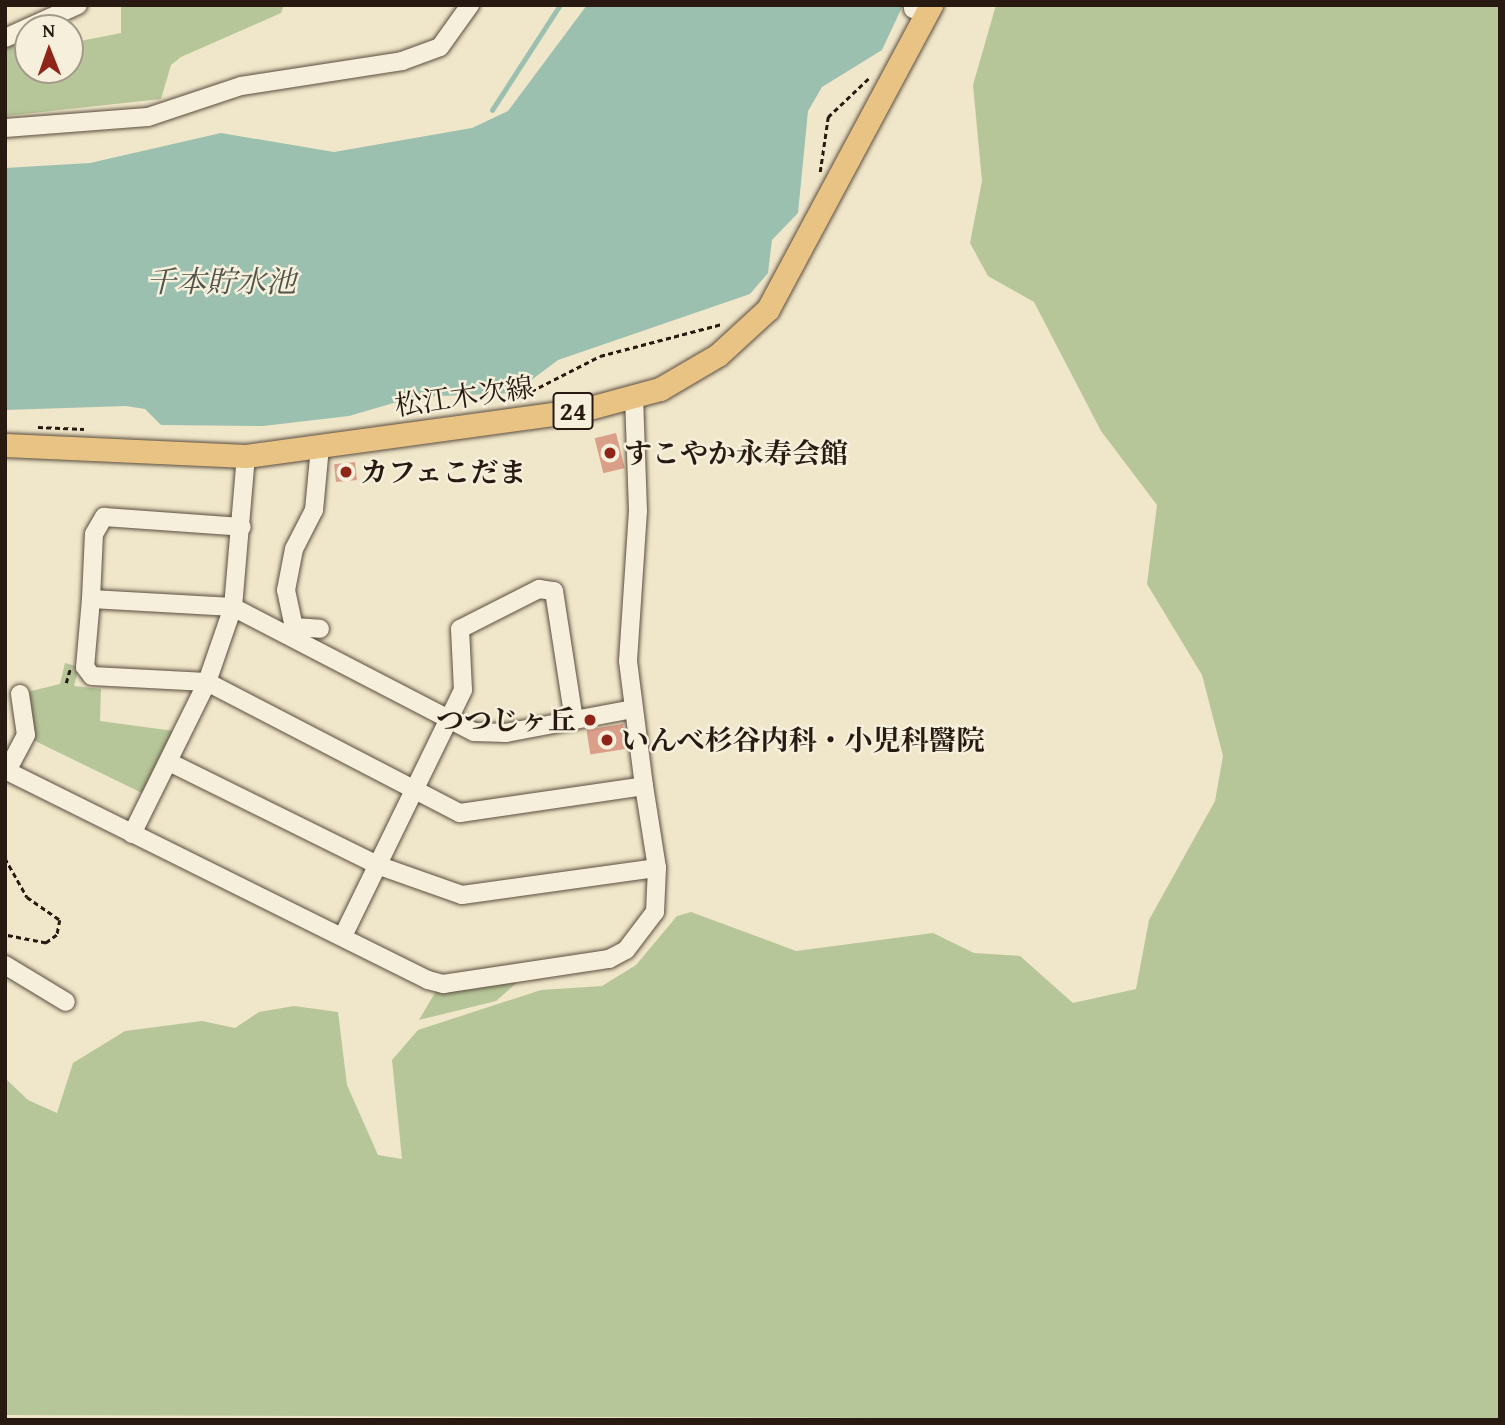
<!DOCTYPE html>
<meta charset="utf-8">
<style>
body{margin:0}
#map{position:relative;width:1505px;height:1425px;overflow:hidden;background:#f0e6c9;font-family:"Gentium Book Plus","Noto Serif JP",serif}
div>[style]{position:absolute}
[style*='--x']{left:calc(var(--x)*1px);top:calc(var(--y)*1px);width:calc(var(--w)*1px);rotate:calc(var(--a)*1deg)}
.green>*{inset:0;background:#b7c699}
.water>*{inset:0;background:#9bc0b0}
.stream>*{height:4.5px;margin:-2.25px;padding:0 2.25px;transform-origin:2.25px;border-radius:2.25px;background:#9bc0b0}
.building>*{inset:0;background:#da9f89;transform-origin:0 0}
.path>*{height:2.5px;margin-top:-1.25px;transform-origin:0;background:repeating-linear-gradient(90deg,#291a11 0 5px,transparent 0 8.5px)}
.roads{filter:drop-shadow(0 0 2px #5b4d3f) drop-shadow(0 0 2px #5b4d3f)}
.minor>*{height:18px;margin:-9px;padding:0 9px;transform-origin:9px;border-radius:9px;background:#f5efdc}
.major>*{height:23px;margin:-11.5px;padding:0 11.5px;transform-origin:11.5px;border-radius:11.5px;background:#e8c384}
.dots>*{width:19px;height:19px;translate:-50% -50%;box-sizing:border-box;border:4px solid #f5efdc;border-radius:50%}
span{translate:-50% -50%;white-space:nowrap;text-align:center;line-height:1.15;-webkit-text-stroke:5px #f5efdc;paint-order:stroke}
.shield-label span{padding:2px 5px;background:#f5efdc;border:2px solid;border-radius:5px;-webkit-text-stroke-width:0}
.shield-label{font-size:26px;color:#291a11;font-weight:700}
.street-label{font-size:28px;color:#291a11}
.poi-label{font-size:28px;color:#291a11;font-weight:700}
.left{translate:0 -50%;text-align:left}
.right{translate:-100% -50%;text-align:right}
.water-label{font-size:30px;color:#515449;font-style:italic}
.frame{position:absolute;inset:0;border:7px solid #291a11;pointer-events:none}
.north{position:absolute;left:14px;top:14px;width:70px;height:70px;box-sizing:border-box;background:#f5efdc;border:2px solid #a39a8b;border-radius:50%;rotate:359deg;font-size:19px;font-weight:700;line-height:28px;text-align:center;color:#291a11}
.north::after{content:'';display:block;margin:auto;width:24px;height:32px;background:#8f2418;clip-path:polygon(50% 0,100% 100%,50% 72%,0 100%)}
</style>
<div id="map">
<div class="green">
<div style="clip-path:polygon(121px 5px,284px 5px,281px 13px,181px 57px,171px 65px,161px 99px,5px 116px,5px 46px,27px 37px,28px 70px,70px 70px,70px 43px,121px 33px)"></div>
<div style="clip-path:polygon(996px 5px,1500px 5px,1500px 1420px,5px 1415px,5px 1078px,28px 1100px,57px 1113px,73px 1063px,125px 1031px,202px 1021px,235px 1028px,259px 1012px,294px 1006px,338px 1012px,347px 1085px,378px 1155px,402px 1159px,392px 1060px,418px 1030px,541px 990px,602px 986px,636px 965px,677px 916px,691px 912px,796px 951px,933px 933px,974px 953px,1020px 956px,1073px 1003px,1136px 989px,1149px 920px,1215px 801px,1223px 756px,1202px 675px,1147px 584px,1157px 505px,1101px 431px,1034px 302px,988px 276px,970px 243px,982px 181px,973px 85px)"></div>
<div style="clip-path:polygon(65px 663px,79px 667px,74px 686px,101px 689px,100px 721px,174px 731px,142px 793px,31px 739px,27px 692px,60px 684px)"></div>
<div style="clip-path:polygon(521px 979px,496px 1001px,419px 1020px,436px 991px)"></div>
</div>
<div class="water">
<div style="clip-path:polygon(587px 5px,903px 5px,882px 50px,822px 87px,808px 111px,798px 213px,772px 240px,768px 273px,750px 294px,558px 360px,514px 393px,414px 397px,349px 416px,263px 426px,161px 425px,145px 409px,126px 406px,5px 410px,5px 168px,90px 163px,221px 133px,334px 152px,472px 128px,508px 111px)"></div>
</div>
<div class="stream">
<div style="--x:492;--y:110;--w:125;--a:-57.1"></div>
</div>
<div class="building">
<div style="left:616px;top:433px;width:36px;height:22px;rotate:76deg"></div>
<div style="left:355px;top:462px;width:18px;height:21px;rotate:84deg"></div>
<div style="left:623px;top:724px;width:25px;height:37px;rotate:81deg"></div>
</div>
<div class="path">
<div style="--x:820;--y:172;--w:56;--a:-81.7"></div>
<div style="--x:828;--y:117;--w:59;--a:-43.6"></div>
<div style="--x:516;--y:399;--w:94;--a:-27.1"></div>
<div style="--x:600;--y:356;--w:126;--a:-14.7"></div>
<div style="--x:38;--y:427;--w:46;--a:2.5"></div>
<div style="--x:66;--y:683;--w:15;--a:-74"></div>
<div style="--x:5;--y:858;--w:45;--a:60.6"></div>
<div style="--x:27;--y:897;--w:40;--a:34.9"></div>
<div style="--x:60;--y:920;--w:15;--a:101"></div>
<div style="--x:57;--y:935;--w:14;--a:144"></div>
<div style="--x:46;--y:943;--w:42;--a:-169"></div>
</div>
<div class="roads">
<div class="minor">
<div style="--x:913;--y:9;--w:4;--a:-90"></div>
<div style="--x:5;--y:38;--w:80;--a:-24.3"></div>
<div style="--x:5;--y:128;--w:143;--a:-4.4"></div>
<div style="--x:148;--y:117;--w:98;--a:-18.4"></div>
<div style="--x:241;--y:86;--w:163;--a:-8.8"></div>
<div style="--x:402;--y:61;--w:40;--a:-20.2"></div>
<div style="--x:440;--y:47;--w:52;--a:-54.5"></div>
<div style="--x:320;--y:447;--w:63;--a:95.4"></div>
<div style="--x:314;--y:510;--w:44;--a:117.1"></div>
<div style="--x:294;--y:549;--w:42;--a:101"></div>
<div style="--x:286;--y:590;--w:38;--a:78"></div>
<div style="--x:294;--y:627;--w:26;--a:4"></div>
<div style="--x:91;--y:599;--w:65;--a:-87.4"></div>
<div style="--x:94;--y:534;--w:20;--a:-60"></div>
<div style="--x:104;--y:517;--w:138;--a:4.1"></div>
<div style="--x:20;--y:694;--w:41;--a:81.7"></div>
<div style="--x:26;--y:735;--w:41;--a:117.8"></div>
<div style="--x:7;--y:771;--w:470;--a:26.4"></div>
<div style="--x:428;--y:980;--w:16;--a:15"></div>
<div style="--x:443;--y:984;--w:168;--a:-8.6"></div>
<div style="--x:609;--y:959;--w:19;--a:-28"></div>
<div style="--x:626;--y:950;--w:48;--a:-52.7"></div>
<div style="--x:655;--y:912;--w:44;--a:-87.4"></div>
<div style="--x:633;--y:709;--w:129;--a:169.3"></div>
<div style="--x:506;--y:733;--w:32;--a:-178"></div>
<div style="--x:474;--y:732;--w:271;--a:-152.6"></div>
<div style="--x:233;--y:607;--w:142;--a:-176.8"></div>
<div style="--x:91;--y:599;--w:68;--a:95"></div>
<div style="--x:85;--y:667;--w:11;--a:52"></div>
<div style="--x:92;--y:676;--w:115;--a:3"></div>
<div style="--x:207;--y:682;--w:285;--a:27.4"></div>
<div style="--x:460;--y:813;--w:186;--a:-8.3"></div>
<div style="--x:644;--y:786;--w:126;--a:-97.3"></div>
<div style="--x:628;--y:661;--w:150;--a:-86.2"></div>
<div style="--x:638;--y:511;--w:113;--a:-92"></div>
<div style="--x:169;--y:762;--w:232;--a:26.3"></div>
<div style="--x:377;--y:865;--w:90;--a:19.4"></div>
<div style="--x:462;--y:895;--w:197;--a:-7.9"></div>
<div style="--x:657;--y:868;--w:83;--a:-99"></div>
<div style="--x:132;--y:834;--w:169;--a:-63.7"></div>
<div style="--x:207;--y:682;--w:79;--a:-70.9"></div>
<div style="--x:233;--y:607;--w:152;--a:-85.1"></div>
<div style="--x:343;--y:936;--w:274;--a:-64"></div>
<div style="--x:463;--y:690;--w:61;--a:-92.8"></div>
<div style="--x:460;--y:629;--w:89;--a:-26.9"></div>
<div style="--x:539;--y:589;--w:15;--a:8"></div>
<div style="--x:554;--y:591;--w:131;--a:81.2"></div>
<div style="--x:5;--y:965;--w:71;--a:31.2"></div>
</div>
<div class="major">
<div style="--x:5;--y:445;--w:241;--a:2.6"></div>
<div style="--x:246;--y:456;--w:339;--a:-7.8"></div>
<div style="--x:582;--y:410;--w:81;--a:-15.1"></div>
<div style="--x:660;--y:389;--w:67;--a:-30.4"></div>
<div style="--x:718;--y:355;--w:68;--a:-42.6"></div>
<div style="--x:768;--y:309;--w:345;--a:-61.8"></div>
</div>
</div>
<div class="dots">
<div style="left:610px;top:453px;background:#8f2418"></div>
<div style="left:346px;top:472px;background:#8f2418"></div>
<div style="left:590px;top:720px;background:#8f2418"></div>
<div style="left:607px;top:740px;background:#8f2418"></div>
</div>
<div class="shield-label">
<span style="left:573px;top:411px">24</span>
</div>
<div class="street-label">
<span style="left:464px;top:396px;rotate:-8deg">松江木次線</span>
</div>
<div class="poi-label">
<span class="left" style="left:624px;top:453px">すこやか永寿会館</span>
<span class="left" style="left:360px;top:472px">カフェこだま</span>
<span class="right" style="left:576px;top:720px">つつじヶ丘</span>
<span class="left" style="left:621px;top:740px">いんべ杉谷内科・小児科醫院</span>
</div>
<div class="water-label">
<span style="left:221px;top:281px">千本貯水池</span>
</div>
<div class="frame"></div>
<div class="north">N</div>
</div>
